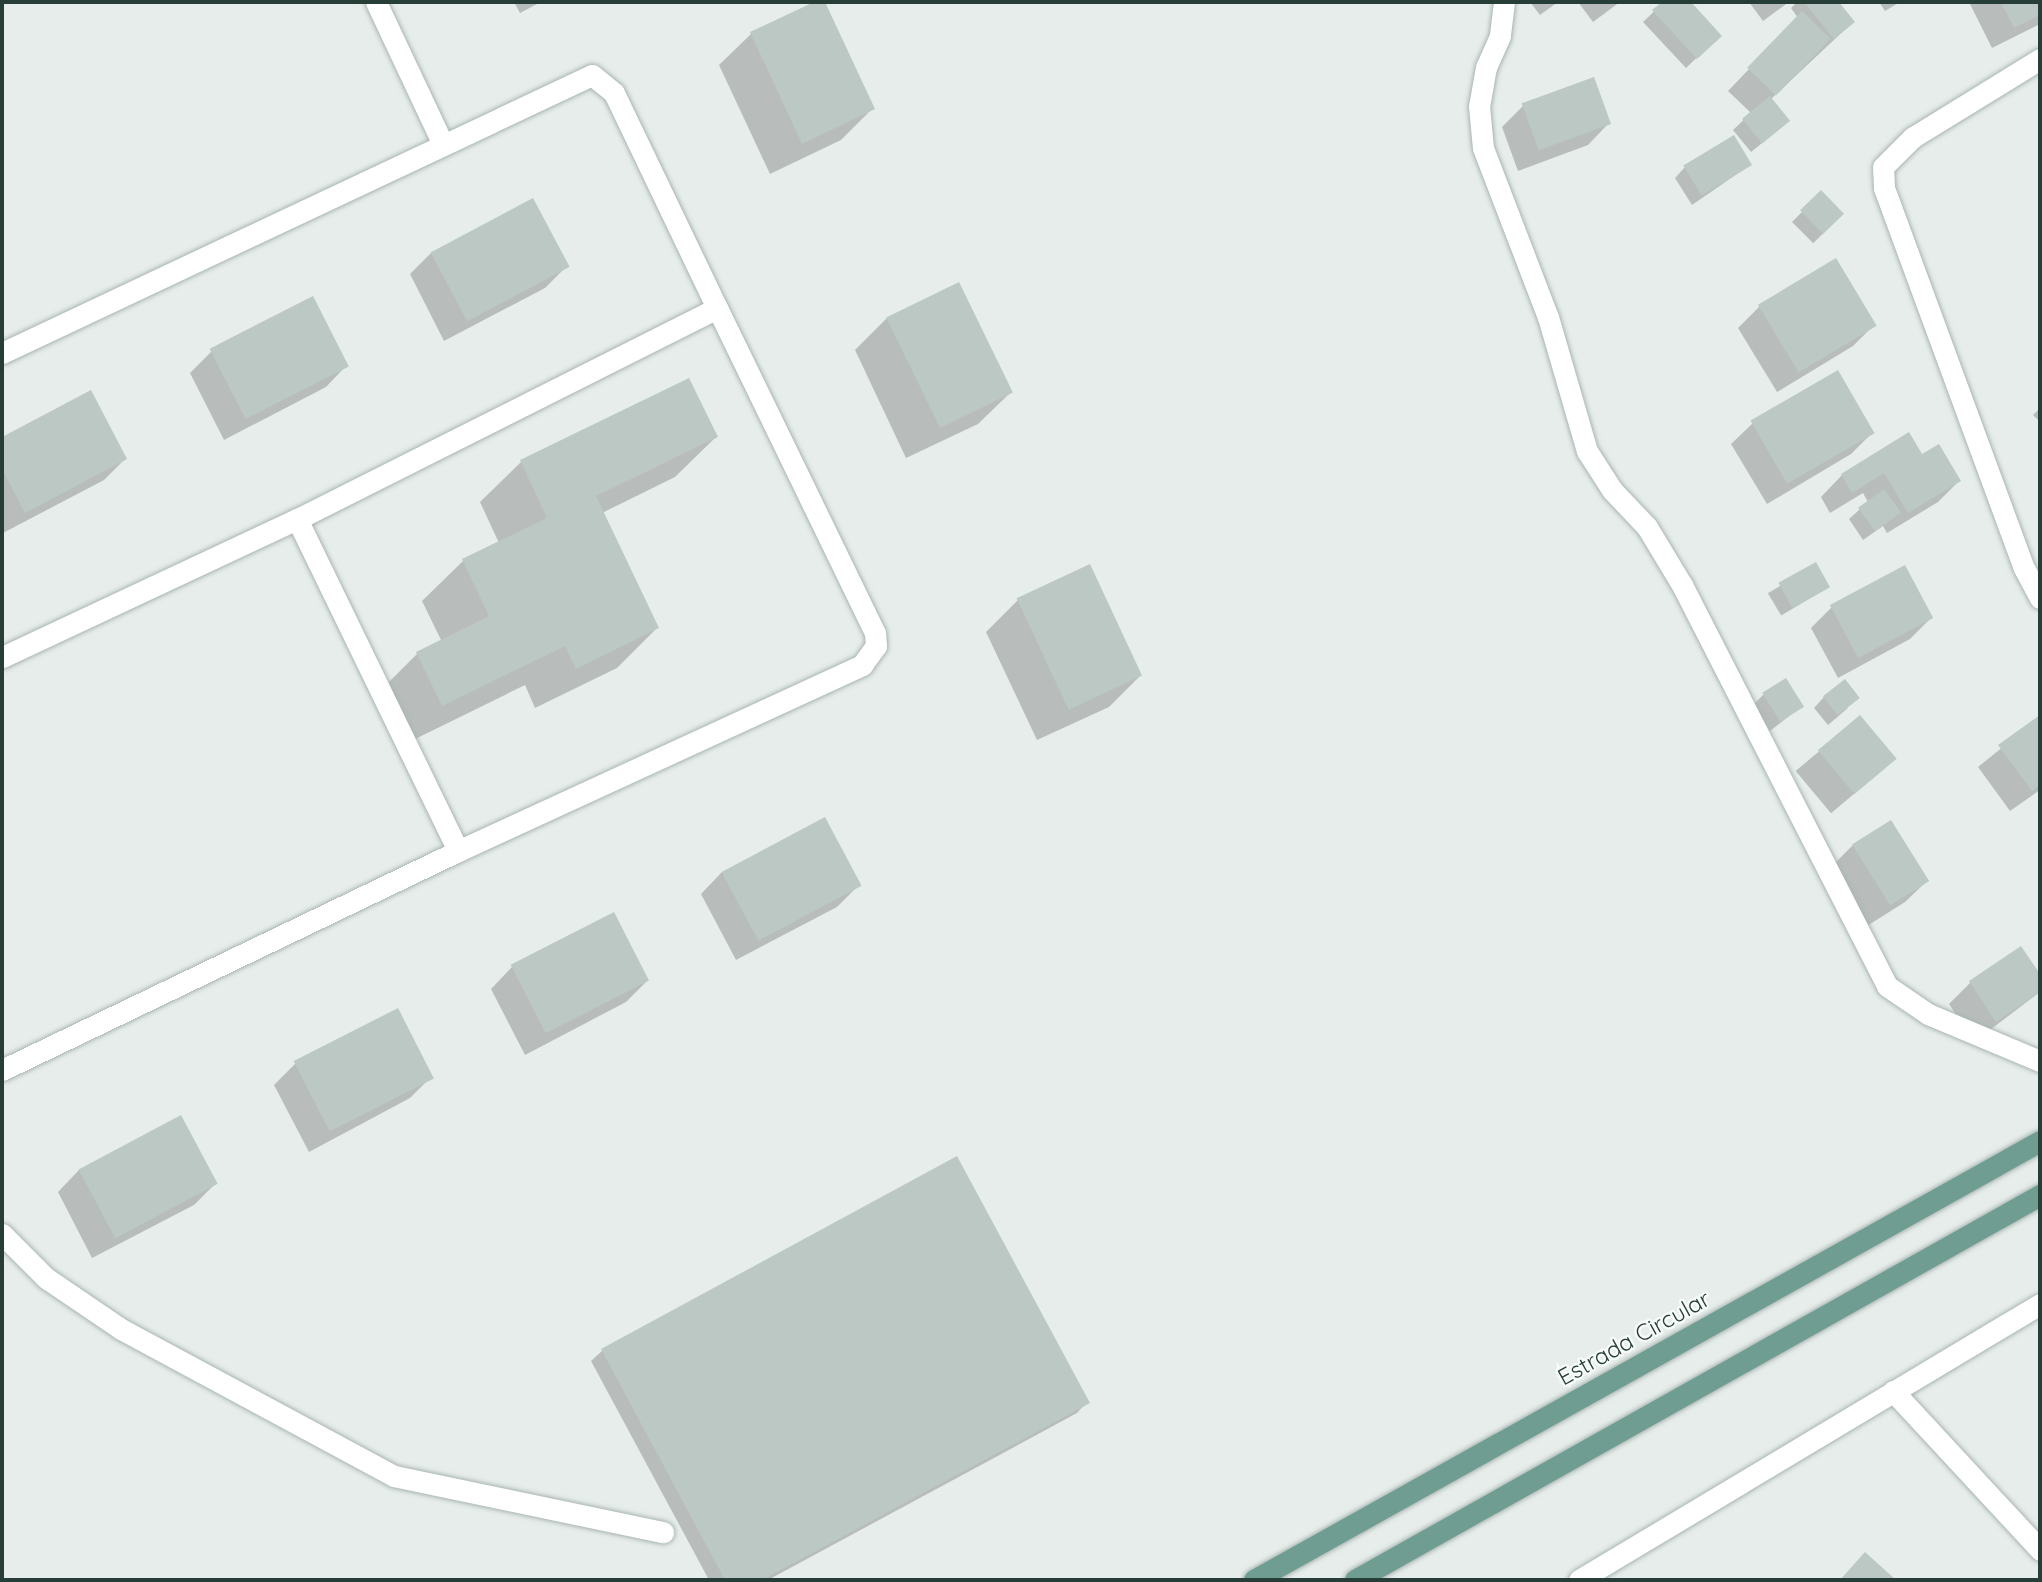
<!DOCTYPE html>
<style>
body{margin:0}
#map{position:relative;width:2042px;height:1582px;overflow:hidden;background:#e6edea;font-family:Quicksand,sans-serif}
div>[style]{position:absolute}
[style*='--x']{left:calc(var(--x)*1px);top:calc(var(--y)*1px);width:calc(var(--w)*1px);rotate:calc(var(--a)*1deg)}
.shadow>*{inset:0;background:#0003;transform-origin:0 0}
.building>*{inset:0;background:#bcc8c3;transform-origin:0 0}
.roads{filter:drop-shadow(0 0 2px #a9b5b1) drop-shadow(0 0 2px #a9b5b1)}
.lane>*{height:21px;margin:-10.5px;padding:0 10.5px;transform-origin:10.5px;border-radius:10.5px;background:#fff}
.street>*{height:21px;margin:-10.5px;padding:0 10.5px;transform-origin:10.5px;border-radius:10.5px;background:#fff}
.primary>*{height:21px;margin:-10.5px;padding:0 10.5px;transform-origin:10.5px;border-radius:10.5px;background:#709d92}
span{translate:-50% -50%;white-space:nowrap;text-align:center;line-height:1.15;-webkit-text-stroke:5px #f6faf8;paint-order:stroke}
.street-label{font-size:23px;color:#273d38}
.frame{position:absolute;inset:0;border:4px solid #273d38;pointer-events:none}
</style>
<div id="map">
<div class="shadow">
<div style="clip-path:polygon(514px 2px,541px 2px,520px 13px)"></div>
<div style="clip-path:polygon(818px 2px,823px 2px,873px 108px,841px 140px,770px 174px,719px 65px,751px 34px)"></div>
<div style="clip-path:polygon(1530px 2px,1558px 2px,1540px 15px)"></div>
<div style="clip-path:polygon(1578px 2px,1620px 2px,1593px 22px)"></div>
<div style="clip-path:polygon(1664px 2px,1688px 2px,1719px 36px,1686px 68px,1643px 22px)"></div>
<div style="clip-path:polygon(1749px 2px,1789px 2px,1763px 21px)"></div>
<div style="clip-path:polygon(1797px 2px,1836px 2px,1853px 22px,1770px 100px,1777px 131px,1751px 152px,1733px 130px,1751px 113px,1728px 91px,1798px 18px,1791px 8px)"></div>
<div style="clip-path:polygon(1879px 2px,1900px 2px,1885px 11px)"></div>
<div style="clip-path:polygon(1969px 2px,2040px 2px,2040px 24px,1992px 48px)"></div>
<div style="clip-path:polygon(1523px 106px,1609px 123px,1588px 145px,1518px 171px,1502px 127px)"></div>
<div style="clip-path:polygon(1750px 165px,1692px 205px,1675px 178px,1685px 167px)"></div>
<div style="left:1821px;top:193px;width:30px;height:41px;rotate:45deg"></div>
<div style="clip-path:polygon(431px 253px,566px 267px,545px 288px,444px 341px,410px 274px)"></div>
<div style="clip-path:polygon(312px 299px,347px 365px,326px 387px,224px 440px,190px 373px,211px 352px)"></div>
<div style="clip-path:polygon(1759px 307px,1874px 325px,1853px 346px,1777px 392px,1738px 328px)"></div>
<div style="clip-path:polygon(887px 318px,1010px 393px,978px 424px,906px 458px,855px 350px)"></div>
<div style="clip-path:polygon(688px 380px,716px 437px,675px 477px,602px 513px,657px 628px,617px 668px,535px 708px,525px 685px,401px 746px,377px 694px,417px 654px,442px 642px,422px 601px,463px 561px,499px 543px,480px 502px,521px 462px)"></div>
<div style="clip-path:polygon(91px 392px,125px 459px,104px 480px,3px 533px,2px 439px)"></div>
<div style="clip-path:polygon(2040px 408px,2040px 422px,2033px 415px)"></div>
<div style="clip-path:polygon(1753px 423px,1872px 433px,1851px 454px,1767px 504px,1731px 444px)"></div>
<div style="clip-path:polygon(1921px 456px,1959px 481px,1938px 502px,1887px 533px,1883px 526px,1863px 540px,1849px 519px,1868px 502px,1863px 493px,1830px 513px,1821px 497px,1842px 475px)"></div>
<div style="left:1815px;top:565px;width:26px;height:55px;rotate:59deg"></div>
<div style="clip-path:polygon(1018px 600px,1140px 676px,1109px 707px,1037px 740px,986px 632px)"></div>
<div style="clip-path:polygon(1832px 607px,1931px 618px,1910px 639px,1838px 678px,1811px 628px)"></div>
<div style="clip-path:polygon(1763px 695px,1802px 706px,1770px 731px,1753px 705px)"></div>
<div style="clip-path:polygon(1824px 697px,1848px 708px,1828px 725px,1814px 708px)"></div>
<div style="left:1860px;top:717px;width:55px;height:84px;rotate:50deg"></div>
<div style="clip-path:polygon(2040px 717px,2040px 790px,2010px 811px,1978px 767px)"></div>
<div style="clip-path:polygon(1891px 822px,1927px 881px,1905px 902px,1867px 926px,1831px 867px,1853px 845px)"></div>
<div style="clip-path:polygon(722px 872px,858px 886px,837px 907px,736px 960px,701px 894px)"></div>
<div style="clip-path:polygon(2020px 948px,2040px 977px,2040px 992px,1974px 1042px,1949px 1004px,1970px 983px)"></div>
<div style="clip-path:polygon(512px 967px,647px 981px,626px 1002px,525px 1055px,491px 989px)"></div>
<div style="clip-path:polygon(295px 1064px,431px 1077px,410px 1098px,309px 1152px,274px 1085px)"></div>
<div style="clip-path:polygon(956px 1159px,1087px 1402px,1077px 1413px,768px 1580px,709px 1580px,591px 1361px,602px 1351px)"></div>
<div style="clip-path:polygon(79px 1170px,215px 1184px,194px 1205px,92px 1258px,58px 1192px)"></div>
</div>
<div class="building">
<div style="clip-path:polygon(814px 2px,825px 2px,875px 109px,802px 144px,750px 32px)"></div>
<div style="clip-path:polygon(1662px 2px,1691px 2px,1722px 36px,1697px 59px,1652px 10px)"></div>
<div style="clip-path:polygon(1804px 2px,1839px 2px,1855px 22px,1834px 39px)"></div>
<div style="clip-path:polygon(2001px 2px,2040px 2px,2040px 15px,2014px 28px)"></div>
<div style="left:1802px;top:11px;width:40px;height:79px;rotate:44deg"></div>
<div style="left:1594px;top:77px;width:50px;height:77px;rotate:70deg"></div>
<div style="left:1770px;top:96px;width:32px;height:36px;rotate:51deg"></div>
<div style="left:1734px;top:135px;width:35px;height:59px;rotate:59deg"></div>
<div style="left:1821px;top:190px;width:33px;height:29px;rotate:46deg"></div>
<div style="left:533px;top:198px;width:78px;height:116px;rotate:62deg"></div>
<div style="left:1836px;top:258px;width:79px;height:91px;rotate:59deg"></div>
<div style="left:959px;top:282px;width:123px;height:81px;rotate:64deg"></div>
<div style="left:313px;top:296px;width:79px;height:116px;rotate:63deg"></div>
<div style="left:1838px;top:370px;width:73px;height:101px;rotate:60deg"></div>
<div style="clip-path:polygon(689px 378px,718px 437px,596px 496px,659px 628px,576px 669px,565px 646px,442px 706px,416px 652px,489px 616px,462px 559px,547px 518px,520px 460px)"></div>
<div style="clip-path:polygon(91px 390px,127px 459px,25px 513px,2px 469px,2px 437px)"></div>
<div style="clip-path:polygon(1909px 432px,1922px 454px,1939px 444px,1961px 481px,1908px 513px,1884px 473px,1852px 493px,1841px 474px)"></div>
<div style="left:1884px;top:489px;width:29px;height:32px;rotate:54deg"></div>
<div style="left:1816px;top:562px;width:29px;height:43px;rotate:61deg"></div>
<div style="left:1090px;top:564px;width:123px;height:81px;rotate:65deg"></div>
<div style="left:1905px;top:565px;width:60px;height:85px;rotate:62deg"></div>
<div style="left:1786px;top:678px;width:34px;height:28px;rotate:58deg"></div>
<div style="left:1845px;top:679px;width:24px;height:28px;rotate:52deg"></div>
<div style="left:1860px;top:715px;width:57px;height:55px;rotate:50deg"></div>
<div style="clip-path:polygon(2040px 715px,2040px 785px,2032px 791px,1998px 745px)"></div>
<div style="left:825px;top:817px;width:78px;height:117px;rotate:62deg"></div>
<div style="left:1891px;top:820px;width:72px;height:46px;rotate:58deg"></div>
<div style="left:614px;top:912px;width:77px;height:116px;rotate:63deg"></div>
<div style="clip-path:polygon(2021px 946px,2040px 974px,2040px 992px,1996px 1022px,1969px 981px)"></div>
<div style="left:398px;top:1008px;width:79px;height:117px;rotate:63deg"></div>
<div style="left:181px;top:1115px;width:78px;height:116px;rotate:62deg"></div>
<div style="clip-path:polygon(957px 1156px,1090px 1403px,762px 1580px,725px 1580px,601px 1349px)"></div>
<div style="clip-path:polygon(1865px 1552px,1896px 1580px,1840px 1580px)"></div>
</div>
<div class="roads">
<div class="lane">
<div style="--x:376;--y:2;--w:155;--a:64.8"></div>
<div style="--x:2;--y:353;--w:652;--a:-25.23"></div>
<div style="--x:592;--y:75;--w:28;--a:39"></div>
<div style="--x:614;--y:93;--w:238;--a:64.4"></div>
<div style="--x:717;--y:308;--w:470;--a:153.3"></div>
<div style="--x:297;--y:519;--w:326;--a:154.9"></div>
<div style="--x:297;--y:519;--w:369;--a:64.1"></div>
<div style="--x:2;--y:1070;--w:506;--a:-25.65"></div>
<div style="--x:458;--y:851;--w:445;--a:-24.7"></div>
<div style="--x:862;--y:665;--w:24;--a:-54"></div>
<div style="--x:876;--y:646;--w:13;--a:-94"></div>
<div style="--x:875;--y:633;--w:361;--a:-115.9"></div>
<div style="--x:2;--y:1234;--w:62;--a:45"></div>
<div style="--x:46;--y:1278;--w:91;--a:34.2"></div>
<div style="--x:121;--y:1329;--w:310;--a:28.3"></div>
<div style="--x:394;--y:1476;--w:275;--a:11.8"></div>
</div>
<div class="street">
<div style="--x:1504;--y:2;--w:34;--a:97"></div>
<div style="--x:1500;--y:36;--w:34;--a:114"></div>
<div style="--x:1486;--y:67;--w:40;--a:100"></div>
<div style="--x:1479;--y:106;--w:42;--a:84.6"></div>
<div style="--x:1483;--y:148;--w:181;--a:69"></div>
<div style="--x:1548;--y:317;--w:140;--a:73.8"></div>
<div style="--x:1587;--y:451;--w:46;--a:57.3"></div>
<div style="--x:1612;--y:490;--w:51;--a:46.6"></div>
<div style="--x:1647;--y:527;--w:68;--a:58.9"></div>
<div style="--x:1682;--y:585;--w:450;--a:62.9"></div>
<div style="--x:1887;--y:986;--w:50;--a:34.3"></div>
<div style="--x:1928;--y:1014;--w:121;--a:22.8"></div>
<div style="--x:2040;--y:59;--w:149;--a:148.4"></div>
<div style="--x:1913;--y:137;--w:42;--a:135"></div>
<div style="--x:1883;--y:167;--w:21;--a:87"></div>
<div style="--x:1884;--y:188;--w:405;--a:69.8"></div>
<div style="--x:2024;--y:568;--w:34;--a:62"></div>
<div style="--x:1893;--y:1391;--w:217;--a:47.2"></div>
<div style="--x:1579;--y:1580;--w:537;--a:-30.91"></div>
</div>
<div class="primary">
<div style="--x:1254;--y:1580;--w:900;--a:-29.18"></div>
<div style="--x:1355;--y:1580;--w:786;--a:-29.34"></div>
</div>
</div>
<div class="street-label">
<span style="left:1634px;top:1338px;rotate:-29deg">Estrada Circular</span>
</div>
<div class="frame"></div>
</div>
